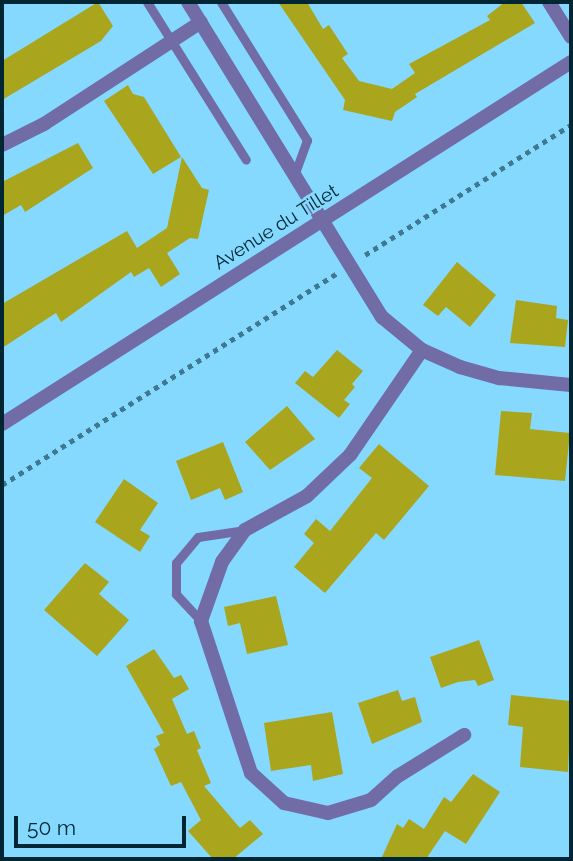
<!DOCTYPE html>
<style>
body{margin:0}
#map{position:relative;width:573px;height:861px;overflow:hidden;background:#85d9fe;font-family:Raleway,sans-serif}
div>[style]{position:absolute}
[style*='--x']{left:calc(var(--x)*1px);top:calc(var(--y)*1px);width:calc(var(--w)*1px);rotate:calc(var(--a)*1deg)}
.building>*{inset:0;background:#a9a51d}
.path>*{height:4.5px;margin-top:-2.25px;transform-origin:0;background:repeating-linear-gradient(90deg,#3e7891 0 5px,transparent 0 10px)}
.service>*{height:9px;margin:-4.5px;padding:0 4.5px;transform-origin:4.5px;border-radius:4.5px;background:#716ba6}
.minor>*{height:14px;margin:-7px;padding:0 7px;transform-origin:7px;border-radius:7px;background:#716ba6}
span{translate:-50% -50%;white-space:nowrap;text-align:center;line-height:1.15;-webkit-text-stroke:5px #85d9fe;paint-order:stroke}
.street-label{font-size:19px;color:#002533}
.frame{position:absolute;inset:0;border:4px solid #002533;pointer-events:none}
.scale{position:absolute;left:14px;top:816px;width:172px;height:32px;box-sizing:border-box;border:4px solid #002533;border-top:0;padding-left:9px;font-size:21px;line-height:24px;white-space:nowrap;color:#002533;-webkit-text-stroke:5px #85d9fe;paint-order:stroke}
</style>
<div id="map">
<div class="building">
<div style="clip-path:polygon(98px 2px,113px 26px,101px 41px,2px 100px,2px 61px)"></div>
<div style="clip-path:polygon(278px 2px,307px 2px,323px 29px,329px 25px,348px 54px,342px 58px,359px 81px,392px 89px,415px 73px,409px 64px,490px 20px,487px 16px,505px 2px,521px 2px,535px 23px,415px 94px,417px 97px,395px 112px,392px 121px,343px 110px,345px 100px)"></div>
<div style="clip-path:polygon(128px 85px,133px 94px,144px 97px,181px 157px,153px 174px,104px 101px)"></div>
<div style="clip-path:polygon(78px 143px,93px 168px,25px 212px,21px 205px,2px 216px,2px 182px)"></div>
<div style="clip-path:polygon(182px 157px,202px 188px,209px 190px,198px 239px,190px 238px,167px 253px,180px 274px,161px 287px,149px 268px,134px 277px,131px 272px,61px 322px,56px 313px,2px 348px,2px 304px,127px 231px,137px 248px,167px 228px)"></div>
<div style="clip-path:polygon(457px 262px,496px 295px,470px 327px,446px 307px,438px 316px,423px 305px)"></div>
<div style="clip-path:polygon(516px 300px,557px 306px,556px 318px,568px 320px,565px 347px,510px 343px)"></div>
<div style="clip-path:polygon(337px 350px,363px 371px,352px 384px,355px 387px,344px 400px,350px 404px,339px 418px,295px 383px,305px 371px,313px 377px)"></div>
<div style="clip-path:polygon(287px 406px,315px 439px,270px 470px,245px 442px)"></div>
<div style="clip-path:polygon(501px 411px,532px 413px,530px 429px,570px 433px,565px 481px,495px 475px)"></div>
<div style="clip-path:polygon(223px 442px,243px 492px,225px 500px,220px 488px,191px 500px,176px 461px)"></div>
<div style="clip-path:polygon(379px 444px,429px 486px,384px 540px,376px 533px,325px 593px,294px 567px,314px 543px,304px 534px,316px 519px,330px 531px,372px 478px,359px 468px)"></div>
<div style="clip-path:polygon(124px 479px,158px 503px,140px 530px,150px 536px,140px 552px,95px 522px)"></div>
<div style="clip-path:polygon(85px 563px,109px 582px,99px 594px,129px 620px,97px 656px,44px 610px)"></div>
<div style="clip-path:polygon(276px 596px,288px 645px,247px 654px,240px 623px,228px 626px,224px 607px)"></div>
<div style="clip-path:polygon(479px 640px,494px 680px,478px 686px,475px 680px,458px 682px,441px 688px,430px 657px)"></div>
<div style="clip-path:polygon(154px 649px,174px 678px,181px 675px,189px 689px,172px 699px,187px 734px,194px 731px,201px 748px,197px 750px,211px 783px,204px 786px,240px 828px,250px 820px,263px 834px,233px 859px,213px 859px,188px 831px,201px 820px,181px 782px,171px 786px,154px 749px,160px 745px,156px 736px,164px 733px,126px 666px)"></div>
<div style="clip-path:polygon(398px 690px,402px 701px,415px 697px,422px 722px,372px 744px,358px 703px)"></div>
<div style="clip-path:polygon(511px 695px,571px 701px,568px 772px,520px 767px,523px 727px,508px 725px)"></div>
<div style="clip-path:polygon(332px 712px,343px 774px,313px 781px,311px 765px,271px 771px,264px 723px)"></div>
<div style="clip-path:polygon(473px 774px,500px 792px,466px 844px,445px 831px,426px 859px,381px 859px,397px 824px,403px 828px,409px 819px,424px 829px,444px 797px,451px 802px)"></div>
</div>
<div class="path">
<div style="--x:365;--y:255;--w:244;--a:-32.3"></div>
<div style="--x:2;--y:485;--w:396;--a:-32.3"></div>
</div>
<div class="service">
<div style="--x:147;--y:2;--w:186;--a:57.9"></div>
<div style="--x:221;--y:2;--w:163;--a:58.1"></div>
<div style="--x:307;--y:140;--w:37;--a:110"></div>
<div style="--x:201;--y:621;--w:37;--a:-133"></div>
<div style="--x:176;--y:594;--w:31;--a:-90"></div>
<div style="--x:176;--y:563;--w:34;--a:-50"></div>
<div style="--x:198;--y:537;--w:48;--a:-8.5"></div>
</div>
<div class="minor">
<div style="--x:188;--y:2;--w:370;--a:58.4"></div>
<div style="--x:382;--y:317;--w:52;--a:39.5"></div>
<div style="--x:422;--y:350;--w:42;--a:24.1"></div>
<div style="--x:460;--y:367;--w:41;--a:15.8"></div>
<div style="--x:499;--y:378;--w:72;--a:5.6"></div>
<div style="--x:549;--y:2;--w:41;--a:57.8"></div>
<div style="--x:2;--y:145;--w:47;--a:-26.6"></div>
<div style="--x:44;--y:124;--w:187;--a:-33"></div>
<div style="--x:422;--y:350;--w:127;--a:124.4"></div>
<div style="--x:350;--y:455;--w:59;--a:136.4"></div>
<div style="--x:307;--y:496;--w:71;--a:151.3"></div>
<div style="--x:245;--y:530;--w:39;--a:126"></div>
<div style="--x:222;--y:562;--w:63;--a:109.6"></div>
<div style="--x:201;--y:621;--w:160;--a:71.8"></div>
<div style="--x:251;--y:773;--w:45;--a:42.3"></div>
<div style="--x:284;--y:803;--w:45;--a:12.8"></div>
<div style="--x:328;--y:813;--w:45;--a:-16.8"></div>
<div style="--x:371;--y:800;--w:36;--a:-42"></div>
<div style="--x:398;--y:776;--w:78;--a:-31.8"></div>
<div style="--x:2;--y:424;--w:674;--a:-32.46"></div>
</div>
<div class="street-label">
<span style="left:276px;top:227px;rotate:-32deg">Avenue du Tillet</span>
</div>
<div class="frame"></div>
<div class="scale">50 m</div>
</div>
